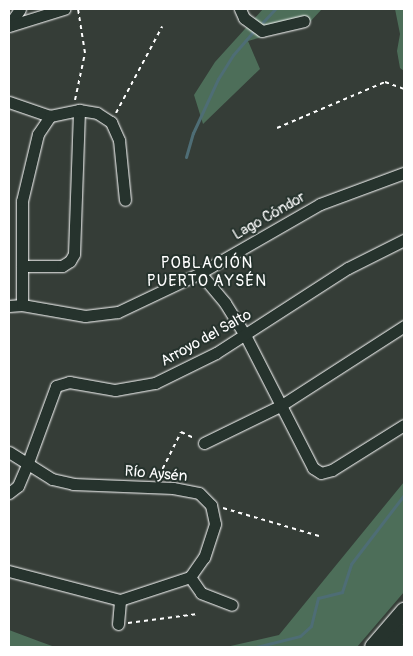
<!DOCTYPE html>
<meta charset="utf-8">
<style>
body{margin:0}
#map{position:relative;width:413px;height:656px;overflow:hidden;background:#353d37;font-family:Pangolin,sans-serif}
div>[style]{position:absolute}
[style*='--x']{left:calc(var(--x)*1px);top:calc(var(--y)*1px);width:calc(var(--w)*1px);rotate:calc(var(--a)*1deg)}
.green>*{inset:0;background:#4d6e59}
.stream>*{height:3px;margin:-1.5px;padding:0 1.5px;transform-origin:1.5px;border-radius:1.5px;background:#4e6d75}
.path>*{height:2px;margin-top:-1px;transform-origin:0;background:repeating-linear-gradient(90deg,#fff 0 4px,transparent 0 8px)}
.roads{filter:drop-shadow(0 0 1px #fff) drop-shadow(0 0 1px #fff)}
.minor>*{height:11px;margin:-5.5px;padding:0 5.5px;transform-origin:5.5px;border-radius:5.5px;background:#26332d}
.highway>*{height:16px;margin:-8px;padding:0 8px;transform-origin:8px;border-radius:8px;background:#26332d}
span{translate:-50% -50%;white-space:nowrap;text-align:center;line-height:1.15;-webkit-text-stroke:4px #26332d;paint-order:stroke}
.street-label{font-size:15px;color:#fff}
.neighbourhood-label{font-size:16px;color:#fff;letter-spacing:1px}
.frame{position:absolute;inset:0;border:10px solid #fff;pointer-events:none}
</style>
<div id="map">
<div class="green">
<div style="clip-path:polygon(263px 9px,322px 9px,308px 24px,248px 41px,260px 69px,203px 124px,194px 95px,215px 62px)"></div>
<div style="clip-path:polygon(395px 9px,404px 9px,404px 71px,400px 68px,397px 51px,400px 34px)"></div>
<div style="clip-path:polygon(404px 482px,404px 592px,357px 647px,226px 647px,279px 635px)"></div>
<div style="clip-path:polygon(9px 630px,41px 642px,55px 647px,9px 647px)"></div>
</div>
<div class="stream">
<div style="--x:263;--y:22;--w:18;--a:-47"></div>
<div style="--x:186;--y:157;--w:25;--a:-74"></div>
<div style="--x:193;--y:133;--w:60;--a:-65.2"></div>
<div style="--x:218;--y:79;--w:28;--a:-58"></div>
<div style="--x:233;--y:55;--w:30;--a:-49"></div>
<div style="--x:256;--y:647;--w:45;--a:-14"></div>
<div style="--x:300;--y:636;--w:15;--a:-42"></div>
<div style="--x:311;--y:626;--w:29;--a:-76"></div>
<div style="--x:318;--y:598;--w:25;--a:-14"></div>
<div style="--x:342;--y:592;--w:29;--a:-72"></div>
<div style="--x:351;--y:564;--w:87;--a:-52.5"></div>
</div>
<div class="path">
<div style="--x:75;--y:100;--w:48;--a:-78"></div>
<div style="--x:85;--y:53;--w:45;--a:-99"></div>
<div style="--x:116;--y:113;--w:98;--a:-61.9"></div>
<div style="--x:277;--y:128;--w:117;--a:-23.1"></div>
<div style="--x:385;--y:82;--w:20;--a:20"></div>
<div style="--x:159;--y:476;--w:49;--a:-63.4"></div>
<div style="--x:181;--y:432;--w:14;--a:25"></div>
<div style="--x:223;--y:508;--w:100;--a:16.3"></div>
<div style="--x:128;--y:623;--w:70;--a:-7.4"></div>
</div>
<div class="roads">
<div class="minor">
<div style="--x:240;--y:9;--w:10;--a:66"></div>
<div style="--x:244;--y:18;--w:22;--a:36"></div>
<div style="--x:262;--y:31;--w:43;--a:-13.4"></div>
<div style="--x:9;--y:25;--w:19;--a:-55"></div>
<div style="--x:9;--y:26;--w:58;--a:-17.2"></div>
<div style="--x:9;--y:102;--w:43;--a:18.9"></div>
<div style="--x:22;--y:266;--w:40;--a:0"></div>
<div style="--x:62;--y:266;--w:9;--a:-32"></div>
<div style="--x:70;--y:261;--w:8;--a:-60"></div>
<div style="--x:74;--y:254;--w:144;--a:-88"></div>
<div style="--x:200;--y:273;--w:39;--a:50"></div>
<div style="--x:225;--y:303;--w:38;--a:58"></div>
<div style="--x:245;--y:335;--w:149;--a:62.9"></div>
<div style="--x:313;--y:468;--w:9;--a:32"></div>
<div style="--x:321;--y:473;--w:11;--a:-15"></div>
<div style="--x:332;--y:470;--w:85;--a:-32"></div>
<div style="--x:22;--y:305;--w:104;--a:-90"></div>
<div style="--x:22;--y:201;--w:69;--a:-76.6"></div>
<div style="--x:38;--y:134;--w:22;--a:-56"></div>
<div style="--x:50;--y:116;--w:30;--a:-12"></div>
<div style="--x:79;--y:110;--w:18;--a:9"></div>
<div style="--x:97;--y:113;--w:17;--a:33"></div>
<div style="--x:111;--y:122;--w:20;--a:66"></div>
<div style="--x:119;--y:140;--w:60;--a:84.3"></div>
<div style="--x:9;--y:306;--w:13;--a:-4"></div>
<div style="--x:22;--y:305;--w:64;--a:9.9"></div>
<div style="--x:85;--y:316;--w:33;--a:-7"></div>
<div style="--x:118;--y:312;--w:91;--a:-25.4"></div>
<div style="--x:200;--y:273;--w:138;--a:-29.9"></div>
<div style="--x:320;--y:204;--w:90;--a:-20.3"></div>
<div style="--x:204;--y:443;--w:85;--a:-26"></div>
<div style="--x:280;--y:406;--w:148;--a:-32.8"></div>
<div style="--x:9;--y:452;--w:51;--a:32.1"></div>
<div style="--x:52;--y:479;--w:22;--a:13"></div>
<div style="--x:73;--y:484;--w:100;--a:2.3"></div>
<div style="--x:173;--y:488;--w:26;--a:11"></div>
<div style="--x:199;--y:493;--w:17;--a:45"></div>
<div style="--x:211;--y:505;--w:19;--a:78"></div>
<div style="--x:215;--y:524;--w:35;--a:108"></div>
<div style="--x:204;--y:557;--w:24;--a:125"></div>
<div style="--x:190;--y:577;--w:74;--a:161.8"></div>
<div style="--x:120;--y:600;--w:115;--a:-165.4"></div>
<div style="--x:9;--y:493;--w:11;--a:-38"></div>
<div style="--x:18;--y:486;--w:23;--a:-67"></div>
<div style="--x:27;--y:465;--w:84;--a:-69.8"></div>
<div style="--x:56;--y:386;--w:14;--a:-17"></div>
<div style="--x:69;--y:382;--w:47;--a:9.9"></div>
<div style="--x:115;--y:390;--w:41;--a:-9.9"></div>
<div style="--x:155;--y:383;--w:68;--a:-26.2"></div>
<div style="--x:216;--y:353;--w:157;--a:-32.8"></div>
<div style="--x:348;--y:268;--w:63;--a:-26.6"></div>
<div style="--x:190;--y:577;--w:19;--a:55"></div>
<div style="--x:201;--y:593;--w:33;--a:21"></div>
<div style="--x:118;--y:624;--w:24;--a:-85"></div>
</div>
<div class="highway">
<div style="--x:373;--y:647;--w:48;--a:-49.3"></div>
<div style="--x:391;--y:647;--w:20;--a:-49"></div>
</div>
</div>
<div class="street-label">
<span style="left:269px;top:216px;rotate:-30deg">Lago Cóndor</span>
<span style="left:206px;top:338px;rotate:-29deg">Arroyo del Salto</span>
<span style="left:156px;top:474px;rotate:5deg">Río Aysén</span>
</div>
<div class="neighbourhood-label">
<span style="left:207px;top:272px">POBLACIÓN<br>PUERTO AYSÉN</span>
</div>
<div class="frame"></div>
</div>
